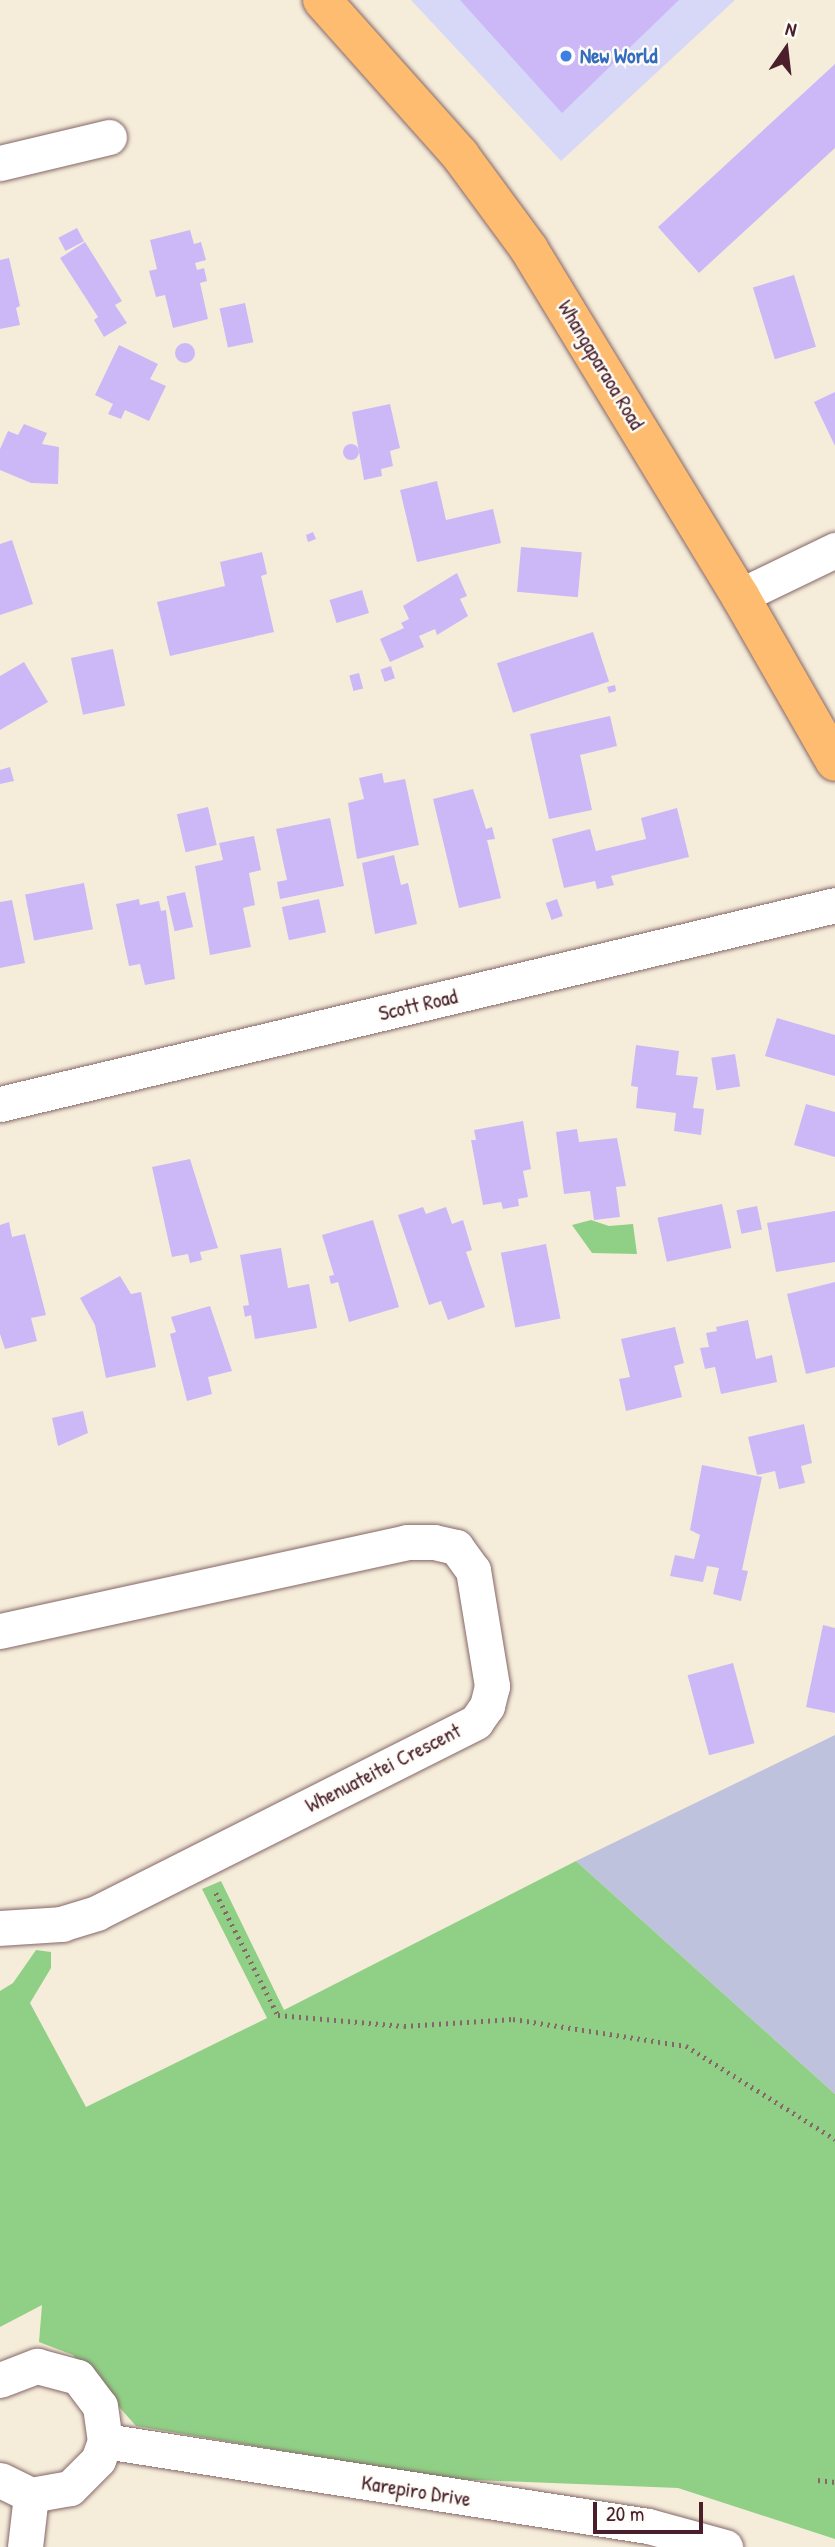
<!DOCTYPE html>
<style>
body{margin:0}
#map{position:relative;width:835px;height:2547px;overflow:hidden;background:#f5edda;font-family:"Patrick Hand",sans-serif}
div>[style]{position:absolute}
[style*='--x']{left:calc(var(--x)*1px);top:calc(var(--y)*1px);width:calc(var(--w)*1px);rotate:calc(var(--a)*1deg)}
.built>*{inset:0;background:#d7d7f8}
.industrial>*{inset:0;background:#bfc2dd}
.green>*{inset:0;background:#90d086}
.building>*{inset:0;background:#ccb8f6;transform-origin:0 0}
.round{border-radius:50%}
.path>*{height:4.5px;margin-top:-2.25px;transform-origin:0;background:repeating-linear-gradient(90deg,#866768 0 2px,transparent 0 7px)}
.roads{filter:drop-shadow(0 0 2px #866768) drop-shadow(0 0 2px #866768)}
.street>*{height:35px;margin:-17.5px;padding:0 17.5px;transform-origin:17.5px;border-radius:17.5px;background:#fff}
.primary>*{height:38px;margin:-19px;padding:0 19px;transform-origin:19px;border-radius:19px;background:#fdbc70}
.dots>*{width:19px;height:19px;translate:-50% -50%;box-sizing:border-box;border:4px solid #fdfcf7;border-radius:50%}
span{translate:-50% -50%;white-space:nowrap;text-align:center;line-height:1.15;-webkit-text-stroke:5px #fdfcf7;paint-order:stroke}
.shop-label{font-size:21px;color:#366cbe;font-weight:700}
.left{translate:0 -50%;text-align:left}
.street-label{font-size:21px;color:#4a1f2b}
.north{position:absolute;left:751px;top:14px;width:70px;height:70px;-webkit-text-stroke:5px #fdfcf7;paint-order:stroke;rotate:14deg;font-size:19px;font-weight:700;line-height:28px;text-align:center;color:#4a1f2b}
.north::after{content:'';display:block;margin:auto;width:24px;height:32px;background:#4a1f2b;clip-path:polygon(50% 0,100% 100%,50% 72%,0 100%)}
.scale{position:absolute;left:593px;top:2502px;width:110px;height:32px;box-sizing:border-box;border:4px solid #4a1f2b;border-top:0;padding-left:9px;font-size:21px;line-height:24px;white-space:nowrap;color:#4a1f2b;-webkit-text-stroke:5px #fdfcf7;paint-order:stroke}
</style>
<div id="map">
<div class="built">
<div style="clip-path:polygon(411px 0,735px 0,561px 161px)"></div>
</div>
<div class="industrial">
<div style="clip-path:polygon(835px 1735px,835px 2094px,576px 1861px)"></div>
</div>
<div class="green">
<div style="clip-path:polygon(591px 1220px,609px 1226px,633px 1224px,637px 1254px,592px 1253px,572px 1225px)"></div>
<div style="clip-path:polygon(576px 1861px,835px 2094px,835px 2539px,678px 2488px,449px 2479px,136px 2426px,73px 2355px,39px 2342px,42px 2305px,0 2327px,0 1991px,13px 1983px,36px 1950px,51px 1952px,51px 1968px,30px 2003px,86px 2107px,267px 2018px,202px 1889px,221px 1881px,284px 2010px)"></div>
</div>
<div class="building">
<div style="clip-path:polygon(460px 0,679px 0,562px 113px)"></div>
<div style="clip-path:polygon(835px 64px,835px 148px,699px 273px,658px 227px)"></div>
<div style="left:77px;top:228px;width:15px;height:21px;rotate:62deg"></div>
<div style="clip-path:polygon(190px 230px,194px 244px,201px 242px,206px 260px,195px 263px,197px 270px,204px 268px,207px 281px,200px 283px,208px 319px,173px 328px,165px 295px,156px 297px,149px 271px,157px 269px,150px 240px)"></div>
<div style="clip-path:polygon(85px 242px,122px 301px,115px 305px,127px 323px,104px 337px,94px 320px,98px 317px,60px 258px)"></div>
<div style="clip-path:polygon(9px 258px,20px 306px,16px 308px,20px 325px,0 329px,0 260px)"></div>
<div style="left:794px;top:275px;width:75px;height:43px;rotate:73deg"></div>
<div style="left:245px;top:303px;width:40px;height:26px;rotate:78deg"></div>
<div class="round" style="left:175px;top:343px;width:20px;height:20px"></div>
<div style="clip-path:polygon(119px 345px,158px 364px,150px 379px,166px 386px,149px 421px,125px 410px,121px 419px,108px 414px,113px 404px,95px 395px)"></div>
<div style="clip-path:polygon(835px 392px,835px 446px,814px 402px)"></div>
<div style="clip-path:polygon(390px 404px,400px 448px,390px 451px,393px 466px,381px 469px,382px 476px,364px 480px,352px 412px)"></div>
<div style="clip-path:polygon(24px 424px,47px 433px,42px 444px,59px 447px,58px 484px,31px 483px,0 470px,0 449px,8px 431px,18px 435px)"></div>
<div class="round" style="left:343px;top:444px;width:16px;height:16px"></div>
<div style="clip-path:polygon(437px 481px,446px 520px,493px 509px,501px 543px,417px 562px,400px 490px)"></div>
<div style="clip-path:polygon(313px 532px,316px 539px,308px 542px,306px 535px)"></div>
<div style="clip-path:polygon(12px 540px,33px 604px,0 615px,0 544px)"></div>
<div style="left:521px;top:547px;width:61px;height:45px;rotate:5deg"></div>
<div style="clip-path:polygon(262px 552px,267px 574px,261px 576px,274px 632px,170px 656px,157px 602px,225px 586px,220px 562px)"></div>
<div style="clip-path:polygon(457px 573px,467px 596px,460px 599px,468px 616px,437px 635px,435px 629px,419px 636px,424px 647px,390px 662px,380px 639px,404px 628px,401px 623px,409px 619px,403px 606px)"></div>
<div style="left:362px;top:590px;width:24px;height:34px;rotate:73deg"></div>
<div style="left:593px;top:632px;width:52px;height:101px;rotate:72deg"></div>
<div style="left:113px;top:649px;width:58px;height:43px;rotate:78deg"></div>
<div style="clip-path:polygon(24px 662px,48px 702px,0 730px,0 676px)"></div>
<div style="left:391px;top:666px;width:13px;height:11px;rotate:72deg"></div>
<div style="left:359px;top:673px;width:16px;height:10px;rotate:75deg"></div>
<div style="clip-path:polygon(615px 685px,616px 691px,609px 693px,607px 687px)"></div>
<div style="clip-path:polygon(610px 716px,617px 746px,580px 755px,592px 810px,549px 819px,530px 734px)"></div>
<div style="clip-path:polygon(10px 767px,14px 781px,0 784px,0 770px)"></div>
<div style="clip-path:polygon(382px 773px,384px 783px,405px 779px,419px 845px,357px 859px,348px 803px,364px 799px,359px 778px)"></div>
<div style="clip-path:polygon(473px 789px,486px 829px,492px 827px,495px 839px,487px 840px,501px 898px,459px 908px,433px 799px)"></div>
<div style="left:208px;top:807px;width:39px;height:32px;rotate:77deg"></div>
<div style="clip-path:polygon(677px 808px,689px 857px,611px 876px,614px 885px,597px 889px,595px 881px,564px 888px,552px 839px,590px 829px,596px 851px,633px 842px,646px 839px,641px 818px)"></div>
<div style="clip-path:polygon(330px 818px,344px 886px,280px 899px,277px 882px,287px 880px,276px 829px)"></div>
<div style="clip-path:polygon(254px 836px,261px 870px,249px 873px,255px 905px,243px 908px,251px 947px,210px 955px,195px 866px,223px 860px,219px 843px)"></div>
<div style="clip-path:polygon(394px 855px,401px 885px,408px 883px,417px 924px,375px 934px,362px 863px)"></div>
<div style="left:84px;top:883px;width:47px;height:60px;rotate:79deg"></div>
<div style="left:185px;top:892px;width:36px;height:19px;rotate:77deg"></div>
<div style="clip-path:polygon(139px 899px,140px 905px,159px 901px,161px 911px,166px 910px,175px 979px,145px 985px,140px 964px,129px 966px,116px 904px)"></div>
<div style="left:319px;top:899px;width:34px;height:38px;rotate:78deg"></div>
<div style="left:557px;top:899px;width:18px;height:12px;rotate:71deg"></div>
<div style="clip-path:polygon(12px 900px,25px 963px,0 968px,0 902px)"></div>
<div style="clip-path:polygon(777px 1018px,835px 1035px,835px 1076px,765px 1056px)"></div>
<div style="clip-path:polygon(636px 1045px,679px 1051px,676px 1075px,698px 1077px,693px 1108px,704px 1109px,701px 1135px,674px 1131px,676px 1113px,636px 1108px,638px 1087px,631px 1086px)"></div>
<div style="left:735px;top:1054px;width:33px;height:24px;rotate:81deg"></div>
<div style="clip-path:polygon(806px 1104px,835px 1112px,835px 1157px,794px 1145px)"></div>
<div style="clip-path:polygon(523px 1121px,531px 1169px,523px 1171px,528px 1197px,518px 1199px,519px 1206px,503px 1209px,501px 1202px,483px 1205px,471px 1140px,476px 1140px,474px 1130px)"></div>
<div style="clip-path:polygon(577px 1129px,579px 1142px,617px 1138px,626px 1186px,616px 1187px,620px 1217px,594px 1220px,590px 1191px,564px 1194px,556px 1132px)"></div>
<div style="clip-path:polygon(190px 1159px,218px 1248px,200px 1252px,202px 1260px,190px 1263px,188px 1254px,172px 1257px,152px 1167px)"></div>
<div style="left:722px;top:1204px;width:45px;height:66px;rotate:78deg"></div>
<div style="left:757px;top:1206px;width:24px;height:21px;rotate:78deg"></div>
<div style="clip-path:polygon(423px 1207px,426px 1214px,446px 1207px,452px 1224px,463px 1220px,472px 1250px,466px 1252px,485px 1307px,448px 1320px,441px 1301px,429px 1305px,398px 1215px)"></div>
<div style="clip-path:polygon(835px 1211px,835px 1262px,776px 1272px,767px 1223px)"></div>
<div style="clip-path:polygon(373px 1220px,399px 1307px,349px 1322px,338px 1282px,331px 1284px,329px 1276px,334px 1275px,322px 1235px)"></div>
<div style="clip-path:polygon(9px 1222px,12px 1237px,25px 1234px,46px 1315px,31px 1318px,37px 1341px,5px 1349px,0 1334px,0 1225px)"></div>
<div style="left:546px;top:1244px;width:76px;height:46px;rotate:79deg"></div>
<div style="clip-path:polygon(281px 1248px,288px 1288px,309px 1284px,317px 1328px,255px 1339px,251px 1315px,245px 1317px,243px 1306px,249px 1305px,240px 1255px)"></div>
<div style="clip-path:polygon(120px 1276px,131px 1294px,141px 1292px,156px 1367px,106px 1378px,95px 1325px,80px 1298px)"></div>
<div style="clip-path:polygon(835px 1282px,835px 1367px,806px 1374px,787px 1294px)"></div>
<div style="clip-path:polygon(210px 1306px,232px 1371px,208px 1377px,212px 1394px,187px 1401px,170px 1334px,176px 1332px,171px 1317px)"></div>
<div style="clip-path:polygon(748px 1320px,756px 1359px,772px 1355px,777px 1382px,721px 1394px,715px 1367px,705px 1369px,700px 1348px,709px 1347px,706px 1333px,717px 1331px,716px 1327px)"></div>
<div style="clip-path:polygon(675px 1327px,684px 1363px,674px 1366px,682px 1397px,626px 1411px,619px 1379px,630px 1377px,621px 1339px)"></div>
<div style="clip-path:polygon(83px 1411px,88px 1433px,58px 1446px,52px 1418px)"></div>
<div style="clip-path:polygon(804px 1424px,812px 1463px,801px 1466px,805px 1483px,779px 1489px,775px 1471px,757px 1475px,748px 1437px)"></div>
<div style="clip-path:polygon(702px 1465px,762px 1477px,742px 1570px,748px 1571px,741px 1601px,713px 1594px,719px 1568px,707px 1566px,703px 1582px,670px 1576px,675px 1555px,694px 1559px,700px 1535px,690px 1530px)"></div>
<div style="clip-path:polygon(823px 1625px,835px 1628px,835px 1713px,806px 1707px)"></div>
<div style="left:733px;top:1663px;width:83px;height:47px;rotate:75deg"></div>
</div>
<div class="path">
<div style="--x:216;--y:1893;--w:137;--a:63.1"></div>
<div style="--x:278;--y:2015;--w:126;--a:5"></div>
<div style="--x:404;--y:2026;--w:109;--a:-3.7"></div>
<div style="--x:513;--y:2019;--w:175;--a:8.9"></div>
<div style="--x:686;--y:2046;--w:176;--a:32"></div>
<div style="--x:818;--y:2480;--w:17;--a:7"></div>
</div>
<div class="roads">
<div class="street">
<div style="--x:0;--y:163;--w:112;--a:-13.4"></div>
<div style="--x:740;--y:596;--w:106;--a:-25.8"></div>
<div style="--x:0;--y:1104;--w:858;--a:-13.4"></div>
<div style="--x:0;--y:1631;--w:417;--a:-12.3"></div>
<div style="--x:407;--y:1542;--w:27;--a:0"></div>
<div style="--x:434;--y:1542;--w:23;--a:13"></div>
<div style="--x:456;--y:1547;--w:29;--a:54"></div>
<div style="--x:473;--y:1570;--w:118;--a:80.7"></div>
<div style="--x:492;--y:1686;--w:21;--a:104"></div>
<div style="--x:487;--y:1706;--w:19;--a:125"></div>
<div style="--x:476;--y:1722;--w:424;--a:153.3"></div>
<div style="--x:97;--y:1913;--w:37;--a:163"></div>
<div style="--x:62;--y:1924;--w:62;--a:176.3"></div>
<div style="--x:0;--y:2380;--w:40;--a:-21"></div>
<div style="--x:37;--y:2366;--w:42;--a:15"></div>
<div style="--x:78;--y:2377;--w:36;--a:53"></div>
<div style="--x:100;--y:2406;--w:35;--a:82"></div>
<div style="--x:105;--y:2441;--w:20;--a:110"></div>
<div style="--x:98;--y:2460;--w:40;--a:135"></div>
<div style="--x:70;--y:2488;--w:40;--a:170"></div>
<div style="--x:31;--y:2495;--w:34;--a:-154"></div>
<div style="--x:105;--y:2441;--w:550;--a:8.9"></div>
<div style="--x:648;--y:2526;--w:80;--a:15.3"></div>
<div style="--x:25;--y:2547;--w:52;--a:-83.4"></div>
</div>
<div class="primary">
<div style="--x:322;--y:0;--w:208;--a:48.3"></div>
<div style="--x:460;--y:155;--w:117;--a:53.7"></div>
<div style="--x:529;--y:249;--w:406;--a:58.7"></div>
<div style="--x:740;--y:596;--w:191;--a:60.2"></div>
</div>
</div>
<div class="dots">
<div style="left:566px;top:56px;background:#3f7fe0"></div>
</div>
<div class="shop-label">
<span class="left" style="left:580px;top:56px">New World</span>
</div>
<div class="street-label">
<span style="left:601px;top:365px;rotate:59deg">Whangaparaoa Road</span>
<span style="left:418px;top:1005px;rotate:-13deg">Scott Road</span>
<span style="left:383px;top:1768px;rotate:-27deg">Whenuateitei Crescent</span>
<span style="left:416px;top:2491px;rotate:9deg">Karepiro Drive</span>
</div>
<div class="north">N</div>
<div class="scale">20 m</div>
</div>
